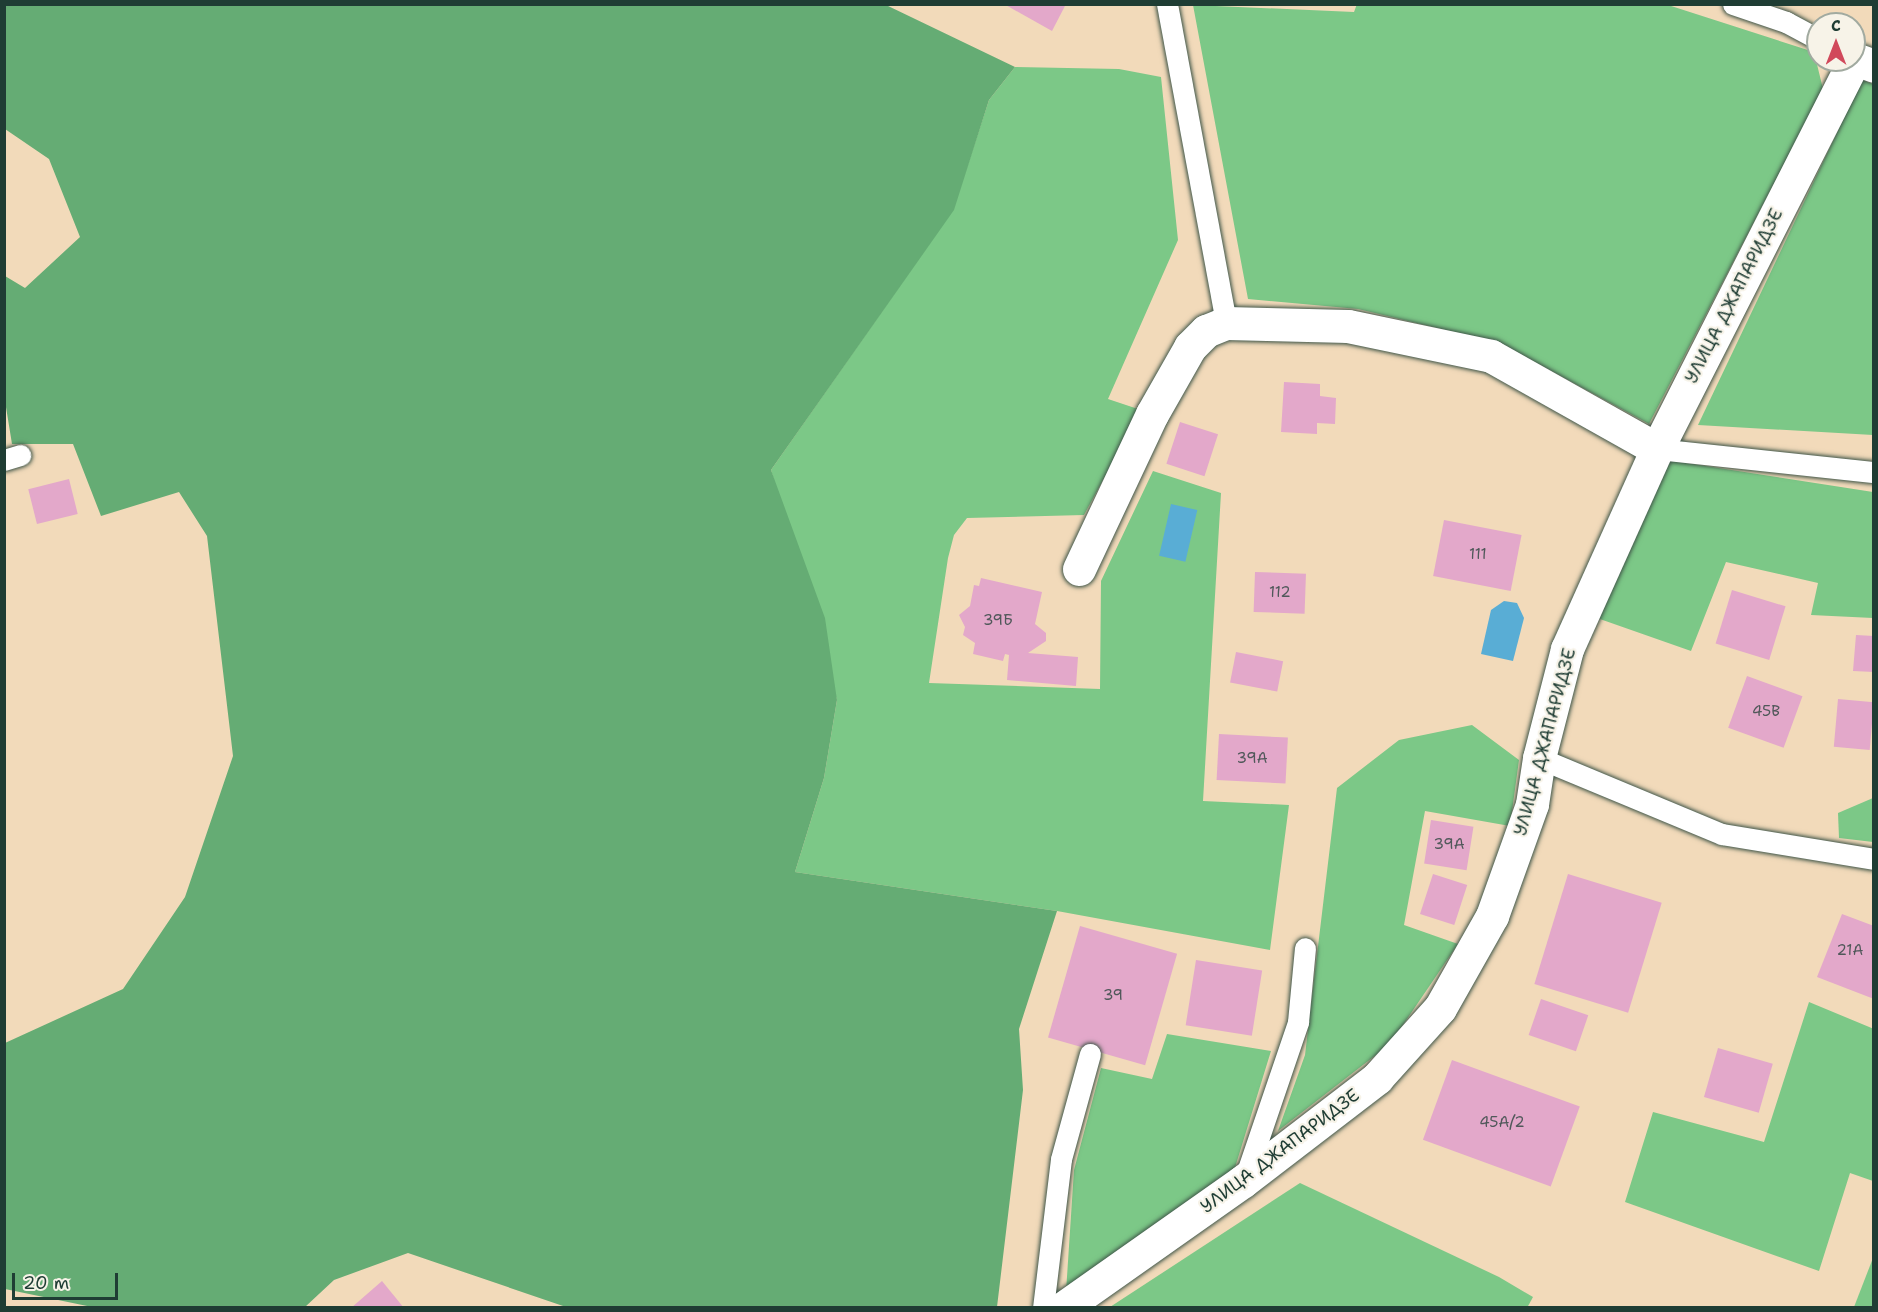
<!DOCTYPE html>
<meta charset="utf-8">
<style>
body{margin:0}
#map{position:relative;width:1878px;height:1312px;overflow:hidden;background:#f2daba;font-family:"Shantell Sans",sans-serif}
div>[style]{position:absolute}
[style*='--x']{left:calc(var(--x)*1px);top:calc(var(--y)*1px);width:calc(var(--w)*1px);rotate:calc(var(--a)*1deg)}
.green>*{inset:0;background:#7cc887}
.forest>*{inset:0;background:#65ac74}
.water>*{inset:0;background:#59add5;transform-origin:0 0}
.building>*{inset:0;background:#e3a8ca;transform-origin:0 0}
.roads{filter:drop-shadow(0 0 2px #3f5548) drop-shadow(0 0 2px #3f5548)}
.service>*{height:21px;margin:-10.5px;padding:0 10.5px;transform-origin:10.5px;border-radius:10.5px;background:#fff}
.minor>*{height:33px;margin:-16.5px;padding:0 16.5px;transform-origin:16.5px;border-radius:16.5px;background:#fff}
span{translate:-50% -50%;white-space:nowrap;text-align:center;line-height:1.15;-webkit-text-stroke:4.5px #f7f3e8;paint-order:stroke}
.number-label{font-size:15px;color:#50585a}
.number-label span{-webkit-text-stroke-width:0}
.street-label{font-size:18px;color:#1f3d34}
.frame{position:absolute;inset:0;border:6px solid #1f3d34;pointer-events:none}
.north{position:absolute;left:1806px;top:12px;width:60px;height:60px;box-sizing:border-box;background:#f7f3e8;border:2px solid #a1aaa0;border-radius:50%;rotate:0deg;font-size:16px;font-weight:700;line-height:24px;text-align:center;color:#1f3d34}
.north::after{content:'';display:block;margin:auto;width:21px;height:27px;background:#d1495b;clip-path:polygon(50% 0,100% 100%,50% 72%,0 100%)}
.scale{position:absolute;left:12px;top:1273px;width:106px;height:27px;box-sizing:border-box;border:3px solid #1f3d34;border-top:0;padding-left:8px;font-size:18px;line-height:21px;white-space:nowrap;color:#1f3d34;-webkit-text-stroke:4px #f7f3e8;paint-order:stroke}
</style>
<div id="map">
<div class="green">
<div style="clip-path:polygon(1357px 4px,1668px 5px,1814px 52px,1823px 89px,1649px 424px,1500px 343px,1358px 309px,1248px 299px,1193px 5px,1354px 12px)"></div>
<div style="clip-path:polygon(1015px 67px,1119px 69px,1161px 77px,1178px 240px,1108px 399px,1141px 410px,1084px 515px,967px 518px,954px 535px,948px 558px,929px 683px,1100px 689px,1101px 581px,1153px 471px,1221px 493px,1203px 801px,1289px 805px,1270px 950px,1057px 911px,795px 872px,824px 778px,837px 700px,771px 470px,953px 210px,989px 100px)"></div>
<div style="clip-path:polygon(1862px 80px,1873px 84px,1873px 435px,1698px 425px)"></div>
<div style="clip-path:polygon(1667px 460px,1873px 492px,1873px 618px,1811px 615px,1818px 583px,1726px 562px,1691px 651px,1597px 618px)"></div>
<div style="clip-path:polygon(1472px 725px,1519px 760px,1510px 826px,1425px 811px,1404px 925px,1458px 944px,1390px 1044px,1278px 1131px,1305px 1055px,1337px 788px,1399px 740px)"></div>
<div style="clip-path:polygon(1873px 798px,1873px 842px,1839px 838px,1838px 813px)"></div>
<div style="clip-path:polygon(1809px 1002px,1874px 1029px,1873px 1181px,1850px 1173px,1819px 1271px,1625px 1202px,1653px 1112px,1764px 1142px)"></div>
<div style="clip-path:polygon(1167px 1034px,1271px 1051px,1233px 1174px,1066px 1292px,1074px 1170px,1101px 1068px,1152px 1079px)"></div>
<div style="clip-path:polygon(1300px 1183px,1499px 1277px,1533px 1297px,1527px 1308px,1110px 1307px)"></div>
<div style="clip-path:polygon(1873px 1258px,1873px 1307px,1854px 1307px)"></div>
</div>
<div class="forest">
<div style="clip-path:polygon(5px 4px,886px 5px,1015px 67px,989px 100px,954px 210px,771px 470px,825px 618px,837px 700px,824px 778px,795px 872px,1057px 911px,1019px 1029px,1023px 1090px,997px 1307px,566px 1307px,408px 1253px,334px 1280px,305px 1307px,92px 1307px,5px 1289px,5px 1043px,123px 989px,185px 897px,233px 756px,207px 536px,179px 492px,101px 516px,73px 444px,12px 444px,5px 401px,5px 276px,25px 288px,80px 237px,49px 159px,5px 129px)"></div>
</div>
<div class="water">
<div style="left:1171px;top:504px;width:27px;height:53px;rotate:13deg"></div>
<div style="clip-path:polygon(1504px 601px,1517px 603px,1524px 618px,1513px 661px,1481px 654px,1491px 610px)"></div>
</div>
<div class="building">
<div style="clip-path:polygon(1004px 4px,1066px 4px,1052px 31px)"></div>
<div style="clip-path:polygon(1284px 382px,1320px 384px,1320px 396px,1336px 398px,1335px 424px,1317px 423px,1317px 434px,1281px 432px)"></div>
<div style="left:1180px;top:422px;width:40px;height:44px;rotate:18deg"></div>
<div style="left:69px;top:479px;width:36px;height:42px;rotate:76deg"></div>
<div style="left:1444px;top:520px;width:79px;height:57px;rotate:11deg"></div>
<div style="left:1255px;top:572px;width:51px;height:40px;rotate:2deg"></div>
<div style="clip-path:polygon(981px 578px,1042px 592px,1035px 624px,1046px 633px,1046px 641px,1028px 653px,1078px 657px,1076px 686px,1007px 680px,1009px 655px,1005px 654px,1003px 661px,973px 654px,975px 643px,963px 635px,965px 627px,959px 615px,970px 606px,974px 585px,979px 586px)"></div>
<div style="left:1732px;top:590px;width:56px;height:56px;rotate:17deg"></div>
<div style="clip-path:polygon(1856px 635px,1874px 636px,1874px 672px,1853px 671px)"></div>
<div style="left:1236px;top:652px;width:48px;height:31px;rotate:11deg"></div>
<div style="left:1747px;top:676px;width:59px;height:55px;rotate:20deg"></div>
<div style="left:1838px;top:699px;width:36px;height:48px;rotate:5deg"></div>
<div style="left:1219px;top:734px;width:69px;height:46px;rotate:3deg"></div>
<div style="left:1431px;top:820px;width:43px;height:44px;rotate:9deg"></div>
<div style="left:1433px;top:874px;width:36px;height:42px;rotate:18deg"></div>
<div style="left:1568px;top:874px;width:98px;height:115px;rotate:17deg"></div>
<div style="clip-path:polygon(1842px 914px,1874px 926px,1874px 999px,1817px 977px)"></div>
<div style="left:1080px;top:926px;width:101px;height:116px;rotate:16deg"></div>
<div style="left:1196px;top:960px;width:67px;height:66px;rotate:9deg"></div>
<div style="left:1541px;top:999px;width:50px;height:38px;rotate:19deg"></div>
<div style="left:1718px;top:1048px;width:57px;height:51px;rotate:16deg"></div>
<div style="left:1452px;top:1060px;width:136px;height:85px;rotate:20deg"></div>
<div style="clip-path:polygon(382px 1281px,404px 1308px,351px 1308px)"></div>
</div>
<div class="roads">
<div class="service">
<div style="--x:1167;--y:4;--w:324;--a:79.5"></div>
<div style="--x:1733;--y:4;--w:56;--a:18.8"></div>
<div style="--x:1786;--y:22;--w:36;--a:28"></div>
<div style="--x:1657;--y:449;--w:218;--a:6.1"></div>
<div style="--x:4;--y:460;--w:17;--a:-17"></div>
<div style="--x:1539;--y:758;--w:198;--a:22.6"></div>
<div style="--x:1722;--y:834;--w:154;--a:9.3"></div>
<div style="--x:1245;--y:1178;--w:165;--a:-71.2"></div>
<div style="--x:1298;--y:1022;--w:74;--a:-84.6"></div>
<div style="--x:1043;--y:1308;--w:150;--a:-83.1"></div>
<div style="--x:1061;--y:1159;--w:109;--a:-74.6"></div>
</div>
<div class="minor">
<div style="--x:1079;--y:569;--w:171;--a:-64.8"></div>
<div style="--x:1152;--y:414;--w:77;--a:-60.4"></div>
<div style="--x:1190;--y:347;--w:23;--a:-45"></div>
<div style="--x:1206;--y:331;--w:22;--a:-22"></div>
<div style="--x:1226;--y:323;--w:122;--a:1.4"></div>
<div style="--x:1348;--y:326;--w:146;--a:11.8"></div>
<div style="--x:1491;--y:356;--w:190;--a:29.3"></div>
<div style="--x:1063;--y:1308;--w:220;--a:-35.2"></div>
<div style="--x:1243;--y:1181;--w:169;--a:-37.5"></div>
<div style="--x:1377;--y:1078;--w:94;--a:-48"></div>
<div style="--x:1440;--y:1008;--w:106;--a:-60.5"></div>
<div style="--x:1492;--y:916;--w:119;--a:-70.3"></div>
<div style="--x:1532;--y:804;--w:47;--a:-81.3"></div>
<div style="--x:1539;--y:758;--w:113;--a:-75.6"></div>
<div style="--x:1567;--y:649;--w:219;--a:-65.8"></div>
<div style="--x:1657;--y:449;--w:437;--a:-63.1"></div>
<div style="--x:1855;--y:59;--w:20;--a:20"></div>
</div>
</div>
<div class="number-label">
<span style="left:1478px;top:555px">111</span>
<span style="left:1280px;top:593px">112</span>
<span style="left:998px;top:621px">39Б</span>
<span style="left:1766px;top:712px">45В</span>
<span style="left:1252px;top:759px">39А</span>
<span style="left:1449px;top:845px">39А</span>
<span style="left:1850px;top:951px">21А</span>
<span style="left:1113px;top:996px">39</span>
<span style="left:1502px;top:1123px">45А/2</span>
</div>
<div class="street-label">
<span style="left:1734px;top:296px;rotate:-63deg">УЛИЦА ДЖАПАРИДЗЕ</span>
<span style="left:1545px;top:742px;rotate:-75deg">УЛИЦА ДЖАПАРИДЗЕ</span>
<span style="left:1280px;top:1151px;rotate:-37deg">УЛИЦА ДЖАПАРИДЗЕ</span>
</div>
<div class="frame"></div>
<div class="north">С</div>
<div class="scale">20 m</div>
</div>
